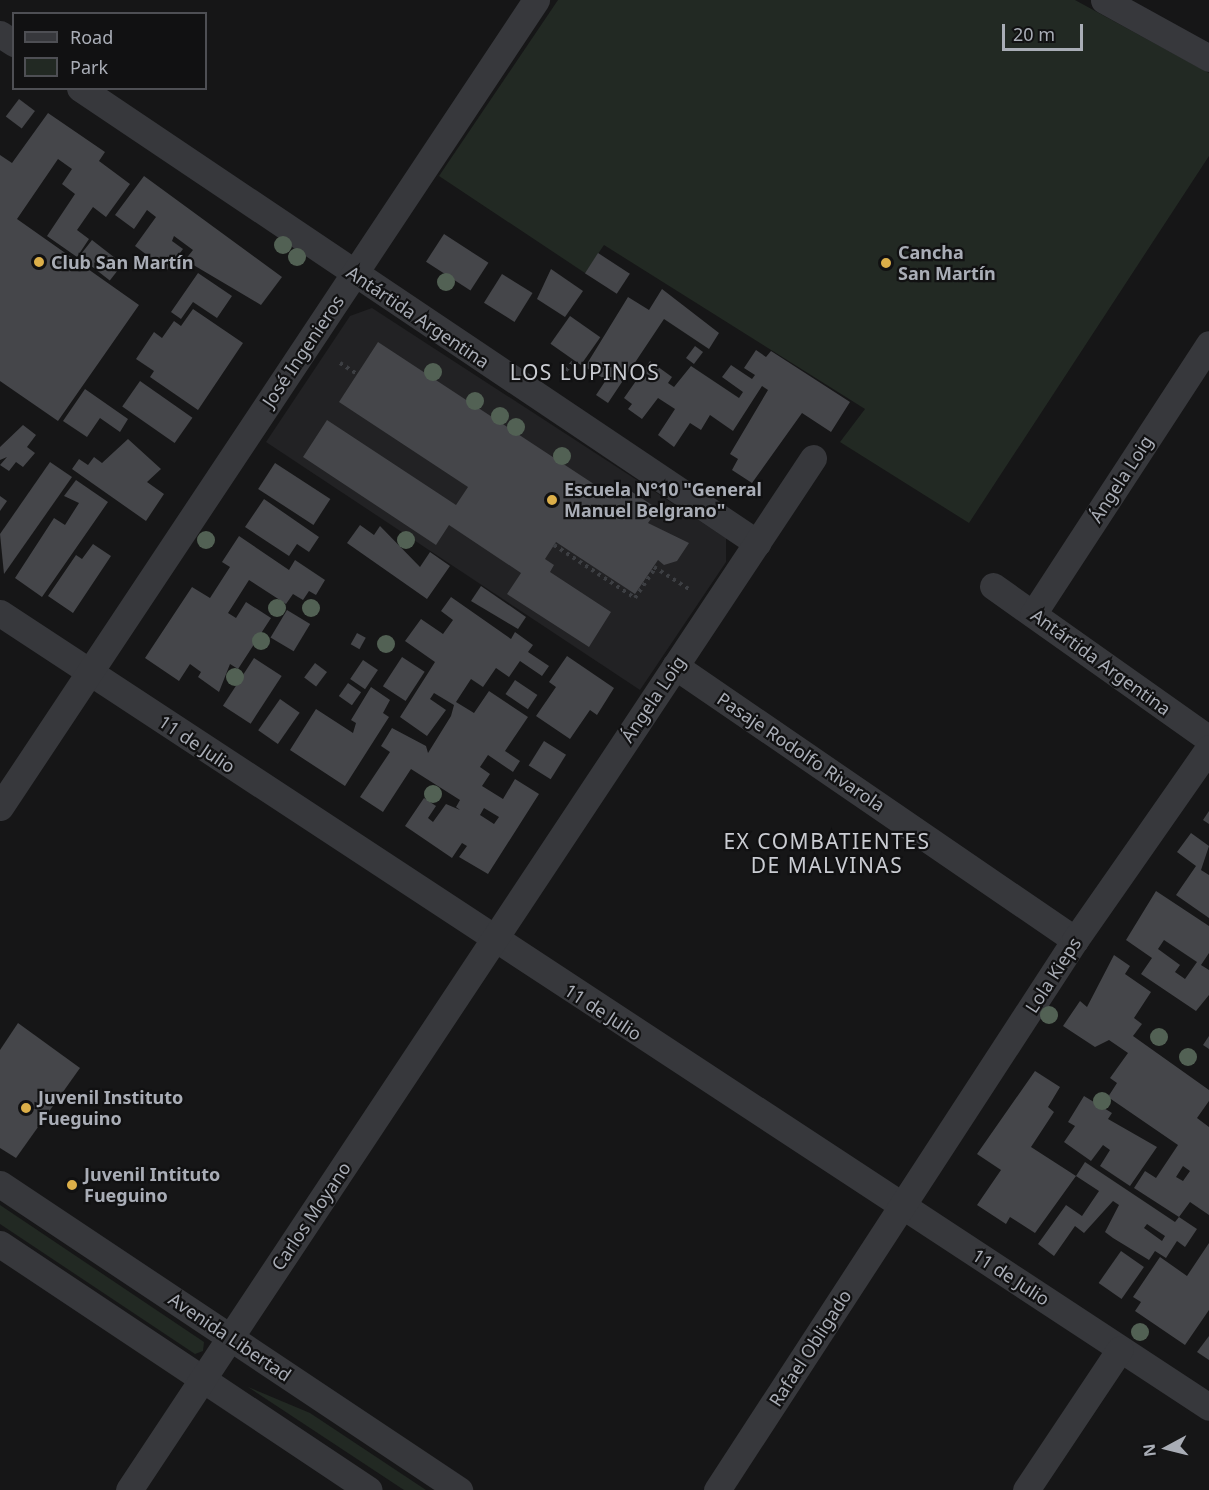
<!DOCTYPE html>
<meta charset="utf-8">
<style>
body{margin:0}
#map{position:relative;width:1209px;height:1490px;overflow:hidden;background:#161617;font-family:"Noto Sans",sans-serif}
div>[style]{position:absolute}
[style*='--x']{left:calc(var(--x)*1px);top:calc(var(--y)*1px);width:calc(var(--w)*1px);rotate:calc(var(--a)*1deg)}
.built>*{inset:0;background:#222224}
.green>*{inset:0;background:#222923}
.building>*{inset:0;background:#45464a;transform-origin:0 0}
.path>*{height:4px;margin-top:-2px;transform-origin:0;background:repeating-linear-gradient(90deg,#3d3f43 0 3px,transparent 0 7.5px)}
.minor>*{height:27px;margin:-13.5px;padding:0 13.5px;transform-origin:13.5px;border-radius:13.5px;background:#37383c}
.trees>*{width:18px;height:18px;margin:-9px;border-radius:50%;background:#526154}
.dots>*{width:16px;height:16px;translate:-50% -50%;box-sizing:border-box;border:3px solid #111112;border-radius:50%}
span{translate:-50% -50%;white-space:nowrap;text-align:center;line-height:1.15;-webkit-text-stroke:4.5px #111112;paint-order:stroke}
.poi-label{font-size:18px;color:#a9adb6;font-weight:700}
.left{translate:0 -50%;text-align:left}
.street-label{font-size:18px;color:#a9adb6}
.quarter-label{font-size:21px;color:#caccd2;letter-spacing:1.5px}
.legend{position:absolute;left:12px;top:12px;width:195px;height:78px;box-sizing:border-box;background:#111112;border:2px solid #4e4f54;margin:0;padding:8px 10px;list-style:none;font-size:18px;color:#a9adb6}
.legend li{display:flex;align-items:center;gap:12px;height:30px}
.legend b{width:30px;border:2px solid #4e4f54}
.north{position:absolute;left:1137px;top:1418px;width:60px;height:60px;-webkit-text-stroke:4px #111112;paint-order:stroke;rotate:263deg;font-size:16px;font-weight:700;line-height:24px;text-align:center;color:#a9adb6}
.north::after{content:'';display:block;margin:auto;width:21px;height:27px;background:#a9adb6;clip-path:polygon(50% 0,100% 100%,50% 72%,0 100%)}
.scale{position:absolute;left:1002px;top:24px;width:81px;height:27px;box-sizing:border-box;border:3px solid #a9adb6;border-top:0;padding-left:8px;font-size:18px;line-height:21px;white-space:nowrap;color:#a9adb6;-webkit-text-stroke:4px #111112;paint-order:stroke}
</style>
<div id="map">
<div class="built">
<div style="clip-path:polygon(372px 308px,726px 538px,726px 562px,640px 690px,266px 442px,350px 316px)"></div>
</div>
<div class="green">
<div style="clip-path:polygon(558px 0,1075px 0,1209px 73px,1209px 156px,969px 523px,840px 442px,865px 409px,604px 245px,585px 273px,439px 176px)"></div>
<div style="clip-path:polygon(0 1205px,204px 1342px,203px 1351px,195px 1354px,0 1224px)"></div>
<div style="clip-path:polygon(248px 1387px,310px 1413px,426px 1490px,404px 1490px)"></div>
</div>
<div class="building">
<div style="left:19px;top:99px;width:20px;height:22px;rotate:37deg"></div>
<div style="clip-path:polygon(48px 113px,105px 152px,99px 161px,130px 184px,106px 217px,93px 207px,77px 230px,89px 239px,77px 257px,47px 236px,75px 194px,62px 184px,72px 169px,58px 159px,17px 219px,139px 305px,58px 421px,0 381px,0 155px,12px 163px)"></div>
<div style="clip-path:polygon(144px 176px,282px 277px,261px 305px,185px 260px,193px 250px,174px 236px,172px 241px,183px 249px,167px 270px,135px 246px,156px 217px,147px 210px,134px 229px,115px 215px)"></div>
<div style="left:444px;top:234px;width:53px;height:33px;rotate:33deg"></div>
<div style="left:92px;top:240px;width:39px;height:21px;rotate:38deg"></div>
<div style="left:598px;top:253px;width:38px;height:24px;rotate:33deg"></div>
<div style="clip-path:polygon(551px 269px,583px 291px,565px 317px,537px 299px)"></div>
<div style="clip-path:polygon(198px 273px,232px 296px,217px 318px,193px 302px,181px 319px,171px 312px)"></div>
<div style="left:502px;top:274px;width:36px;height:34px;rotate:32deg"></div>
<div style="clip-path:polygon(662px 289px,719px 333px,709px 349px,664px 319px,608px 403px,596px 395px,606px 380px,585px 367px,628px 297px,649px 310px)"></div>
<div style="clip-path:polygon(193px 309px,243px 343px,198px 410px,150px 377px,154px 371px,136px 359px,154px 332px,162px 338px,174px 321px,181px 326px)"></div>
<div style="left:570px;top:316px;width:37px;height:34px;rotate:35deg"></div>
<div style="clip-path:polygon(378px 342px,609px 494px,617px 482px,658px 509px,648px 523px,689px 543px,677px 561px,664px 565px,658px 560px,635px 594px,556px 542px,545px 559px,554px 565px,550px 572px,611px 612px,589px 647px,507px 594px,521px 573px,449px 525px,436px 545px,303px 457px,327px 420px,456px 505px,468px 487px,339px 402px)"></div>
<div style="left:695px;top:346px;width:10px;height:15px;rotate:37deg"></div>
<div style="clip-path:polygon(756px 350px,766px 357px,771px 351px,850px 402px,831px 432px,802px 413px,752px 483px,732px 470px,738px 459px,730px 454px,768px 390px,762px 386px,733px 431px,710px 415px,701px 430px,690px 423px,674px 447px,658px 435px,675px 409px,658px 398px,642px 419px,628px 409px,632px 404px,624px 398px,650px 361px,672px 377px,668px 383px,674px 387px,691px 366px,739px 398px,743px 392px,722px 377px,731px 365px,752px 379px,755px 375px,744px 368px)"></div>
<div style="left:140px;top:381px;width:64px;height:31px;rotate:35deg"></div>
<div style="clip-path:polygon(85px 389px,128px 419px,120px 432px,100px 418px,87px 437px,63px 421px)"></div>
<div style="clip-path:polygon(23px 425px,36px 435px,27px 447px,35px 453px,23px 467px,16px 462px,9px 471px,0 465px,7px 457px,0 460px,0 447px)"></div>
<div style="clip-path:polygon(128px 439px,161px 469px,147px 482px,164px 494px,146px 521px,72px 469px,79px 459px,88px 465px,94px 457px,102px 463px)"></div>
<div style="clip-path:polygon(50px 462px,72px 477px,4px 574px,0 534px)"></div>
<div style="left:275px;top:463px;width:66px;height:31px;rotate:33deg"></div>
<div style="clip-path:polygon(76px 480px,108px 502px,42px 597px,15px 578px,54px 518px,65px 525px,79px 503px,64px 496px)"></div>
<div style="clip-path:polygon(0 496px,7px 501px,0 511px)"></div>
<div style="clip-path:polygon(264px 499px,319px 537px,309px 552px,297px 544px,289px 556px,245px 527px)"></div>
<div style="clip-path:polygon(360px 525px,374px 535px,380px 526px,420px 567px,430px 552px,450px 566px,427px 599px,347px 543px)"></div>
<div style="clip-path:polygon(239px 536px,289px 570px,295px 560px,325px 580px,316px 595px,309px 591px,303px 600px,293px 594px,286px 604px,249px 580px,228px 613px,236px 618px,246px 602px,271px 618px,238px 669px,230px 664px,219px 692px,198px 677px,201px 672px,190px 664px,179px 681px,145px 658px,192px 587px,210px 598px,230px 567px,222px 562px)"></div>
<div style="clip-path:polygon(93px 544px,111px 556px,73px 613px,48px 596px,76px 555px,82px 559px)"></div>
<div style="clip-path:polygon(481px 586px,526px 617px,518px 629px,471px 601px)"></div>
<div style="clip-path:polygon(evenodd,451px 597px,511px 639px,515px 632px,533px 645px,528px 652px,549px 666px,542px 676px,520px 661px,509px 677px,496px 668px,483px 687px,471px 679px,456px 702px,474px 713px,489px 691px,528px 717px,505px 751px,520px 761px,513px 772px,488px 755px,480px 767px,490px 774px,482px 786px,503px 799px,515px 779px,539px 794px,488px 874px,459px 857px,467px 846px,462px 843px,452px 858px,405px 826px,424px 798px,436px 806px,428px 818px,433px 822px,446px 804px,460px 810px,456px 807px,460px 800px,411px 769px,383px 812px,360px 797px,390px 752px,381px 746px,392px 728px,426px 746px,428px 753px,451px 716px,454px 705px,434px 693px,430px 699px,446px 710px,427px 736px,400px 717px,435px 662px,405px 641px,421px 619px,443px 634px,453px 620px,441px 611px,451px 597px,484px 808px,499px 817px,494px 824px,480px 815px,484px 808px)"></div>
<div style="left:287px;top:610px;width:27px;height:32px;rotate:31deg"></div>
<div style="left:357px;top:633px;width:10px;height:13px;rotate:29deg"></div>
<div style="clip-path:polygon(567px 656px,614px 688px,597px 715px,590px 710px,570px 739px,536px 716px,556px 687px,549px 682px)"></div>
<div style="left:402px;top:657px;width:27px;height:35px;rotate:33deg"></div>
<div style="left:254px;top:658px;width:33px;height:57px;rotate:33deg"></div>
<div style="left:363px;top:660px;width:18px;height:23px;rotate:34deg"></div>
<div style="left:315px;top:663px;width:15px;height:18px;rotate:37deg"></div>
<div style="left:515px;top:680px;width:27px;height:17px;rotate:34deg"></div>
<div style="left:348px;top:683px;width:16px;height:16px;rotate:35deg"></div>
<div style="clip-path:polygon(371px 687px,390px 700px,383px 713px,389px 717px,345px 786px,290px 750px,316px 709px,353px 733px,356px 723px,351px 720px)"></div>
<div style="left:280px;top:699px;width:24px;height:38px;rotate:35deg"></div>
<div style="left:544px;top:741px;width:26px;height:29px;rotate:32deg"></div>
<div style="clip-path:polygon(1209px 811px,1209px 824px,1203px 820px)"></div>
<div style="clip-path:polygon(1191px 833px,1209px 846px,1201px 870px,1209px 875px,1209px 918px,1176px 895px,1196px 866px,1177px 852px)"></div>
<div style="clip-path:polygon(evenodd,1156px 891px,1209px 926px,1209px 953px,1201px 965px,1209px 970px,1209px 995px,1196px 1011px,1141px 974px,1152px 958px,1126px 940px,1156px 891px,1164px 940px,1197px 962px,1185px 979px,1175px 972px,1180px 965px,1158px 949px,1164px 940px)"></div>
<div style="clip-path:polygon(evenodd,1114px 955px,1130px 966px,1125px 974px,1151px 992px,1134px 1018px,1142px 1024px,1133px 1036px,1209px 1090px,1209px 1101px,1197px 1118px,1209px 1127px,1209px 1215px,1190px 1202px,1179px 1217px,1134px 1188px,1145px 1171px,1156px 1178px,1178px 1145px,1108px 1097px,1117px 1083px,1110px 1078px,1128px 1053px,1109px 1040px,1095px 1047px,1063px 1026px,1080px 1001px,1087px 1007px,1114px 955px,1183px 1166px,1190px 1171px,1183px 1181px,1176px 1177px,1183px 1166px)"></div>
<div style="clip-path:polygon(18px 1023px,80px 1068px,16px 1158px,0 1148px,0 1050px)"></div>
<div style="clip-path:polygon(1209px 1036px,1209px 1049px,1203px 1045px)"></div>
<div style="clip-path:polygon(1035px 1071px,1060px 1087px,1048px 1107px,1054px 1112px,1031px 1147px,1076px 1176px,1035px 1233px,1010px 1217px,1006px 1224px,977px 1205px,1001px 1170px,977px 1154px)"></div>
<div style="clip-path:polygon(1084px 1096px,1112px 1113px,1108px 1119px,1157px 1147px,1130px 1186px,1100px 1166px,1110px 1150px,1103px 1145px,1091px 1161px,1064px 1142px,1075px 1126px,1068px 1122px)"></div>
<div style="clip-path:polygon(evenodd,1085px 1162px,1175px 1222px,1179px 1217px,1197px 1229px,1185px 1247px,1177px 1241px,1166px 1258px,1155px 1251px,1149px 1260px,1113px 1238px,1105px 1232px,1119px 1205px,1113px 1201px,1084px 1233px,1075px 1226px,1054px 1256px,1038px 1244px,1066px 1205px,1082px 1216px,1099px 1191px,1076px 1176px,1085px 1162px,1147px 1224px,1165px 1236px,1162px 1241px,1144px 1228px,1147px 1224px)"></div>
<div style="clip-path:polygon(1209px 1243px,1209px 1310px,1185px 1345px,1135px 1311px,1141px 1302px,1133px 1297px,1160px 1257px,1187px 1276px)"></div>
<div style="left:1121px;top:1251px;width:28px;height:39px;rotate:35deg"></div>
<div style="clip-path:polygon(1209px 1336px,1209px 1360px,1197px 1352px)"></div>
</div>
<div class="path">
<div style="--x:340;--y:363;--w:20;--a:33"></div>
<div style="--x:561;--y:376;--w:21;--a:-49"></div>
<div style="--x:554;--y:545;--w:97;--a:33.2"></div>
<div style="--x:635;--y:598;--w:36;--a:-56"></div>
<div style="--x:654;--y:567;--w:41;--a:32.2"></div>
</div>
<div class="minor">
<div style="--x:1104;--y:0;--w:120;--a:28.9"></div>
<div style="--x:0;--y:34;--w:17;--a:33"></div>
<div style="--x:80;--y:88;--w:816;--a:33.9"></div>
<div style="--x:993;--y:586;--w:265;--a:35.3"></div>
<div style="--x:0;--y:613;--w:1446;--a:33.29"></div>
<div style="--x:1033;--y:614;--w:322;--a:-56.9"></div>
<div style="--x:675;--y:666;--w:485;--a:34.4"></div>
<div style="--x:0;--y:807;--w:969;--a:-56.41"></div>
<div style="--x:0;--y:1184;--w:552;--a:33.69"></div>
<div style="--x:0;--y:1244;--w:443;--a:33.7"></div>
<div style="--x:129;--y:1490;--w:1238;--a:-56.46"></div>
<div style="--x:717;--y:1490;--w:656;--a:-56.94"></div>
<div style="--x:1075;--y:940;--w:234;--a:-55.1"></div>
<div style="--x:1026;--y:1490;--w:169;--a:-56.3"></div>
</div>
<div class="trees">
<div style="left:283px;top:245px"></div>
<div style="left:297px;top:257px"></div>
<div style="left:446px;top:282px"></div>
<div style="left:433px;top:372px"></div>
<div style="left:475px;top:401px"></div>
<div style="left:500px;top:416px"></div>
<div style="left:516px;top:427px"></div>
<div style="left:562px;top:456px"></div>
<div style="left:206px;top:540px"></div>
<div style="left:406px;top:540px"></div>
<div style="left:277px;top:608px"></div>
<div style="left:311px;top:608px"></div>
<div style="left:261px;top:641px"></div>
<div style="left:386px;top:644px"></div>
<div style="left:235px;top:677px"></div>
<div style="left:433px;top:794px"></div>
<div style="left:1049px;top:1015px"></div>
<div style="left:1159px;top:1037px"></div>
<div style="left:1188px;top:1057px"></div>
<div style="left:1102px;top:1101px"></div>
<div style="left:1140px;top:1332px"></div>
</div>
<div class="dots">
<div style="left:39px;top:262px;background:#dcaf49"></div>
<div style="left:886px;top:263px;background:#dcaf49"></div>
<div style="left:552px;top:500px;background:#dcaf49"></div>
<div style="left:26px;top:1108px;background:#dcaf49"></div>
<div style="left:72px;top:1185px;background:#dcaf49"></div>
</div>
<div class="poi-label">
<span class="left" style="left:898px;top:263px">Cancha<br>San Martín</span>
<span class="left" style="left:51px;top:262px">Club San Martín</span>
<span class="left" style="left:564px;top:500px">Escuela N°10 "General<br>Manuel Belgrano"</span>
<span class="left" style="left:38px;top:1108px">Juvenil Instituto<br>Fueguino</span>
<span class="left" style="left:84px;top:1185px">Juvenil Intituto<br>Fueguino</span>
</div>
<div class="street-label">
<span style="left:418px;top:317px;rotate:34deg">Antártida Argentina</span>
<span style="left:303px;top:351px;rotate:-56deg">José Ingenieros</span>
<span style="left:1121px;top:479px;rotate:-57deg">Ángela Loig</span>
<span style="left:1101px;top:662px;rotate:36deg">Antártida Argentina</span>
<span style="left:653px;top:699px;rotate:-56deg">Ángela Loig</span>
<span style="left:197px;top:744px;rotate:34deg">11 de Julio</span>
<span style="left:801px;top:752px;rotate:34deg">Pasaje Rodolfo Rivarola</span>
<span style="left:1053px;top:975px;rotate:-57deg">Lola Kieps</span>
<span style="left:603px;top:1012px;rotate:33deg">11 de Julio</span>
<span style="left:311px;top:1216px;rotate:-56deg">Carlos Moyano</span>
<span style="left:1011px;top:1277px;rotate:33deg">11 de Julio</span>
<span style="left:230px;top:1337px;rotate:34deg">Avenida Libertad</span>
<span style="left:810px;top:1348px;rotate:-57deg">Rafael Obligado</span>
</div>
<div class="quarter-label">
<span style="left:585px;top:372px">LOS LUPINOS</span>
<span style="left:827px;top:853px">EX COMBATIENTES<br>DE MALVINAS</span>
</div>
<ul class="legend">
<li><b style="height:8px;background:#37383c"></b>Road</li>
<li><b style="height:16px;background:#222923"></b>Park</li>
</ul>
<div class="north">N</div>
<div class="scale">20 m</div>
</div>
